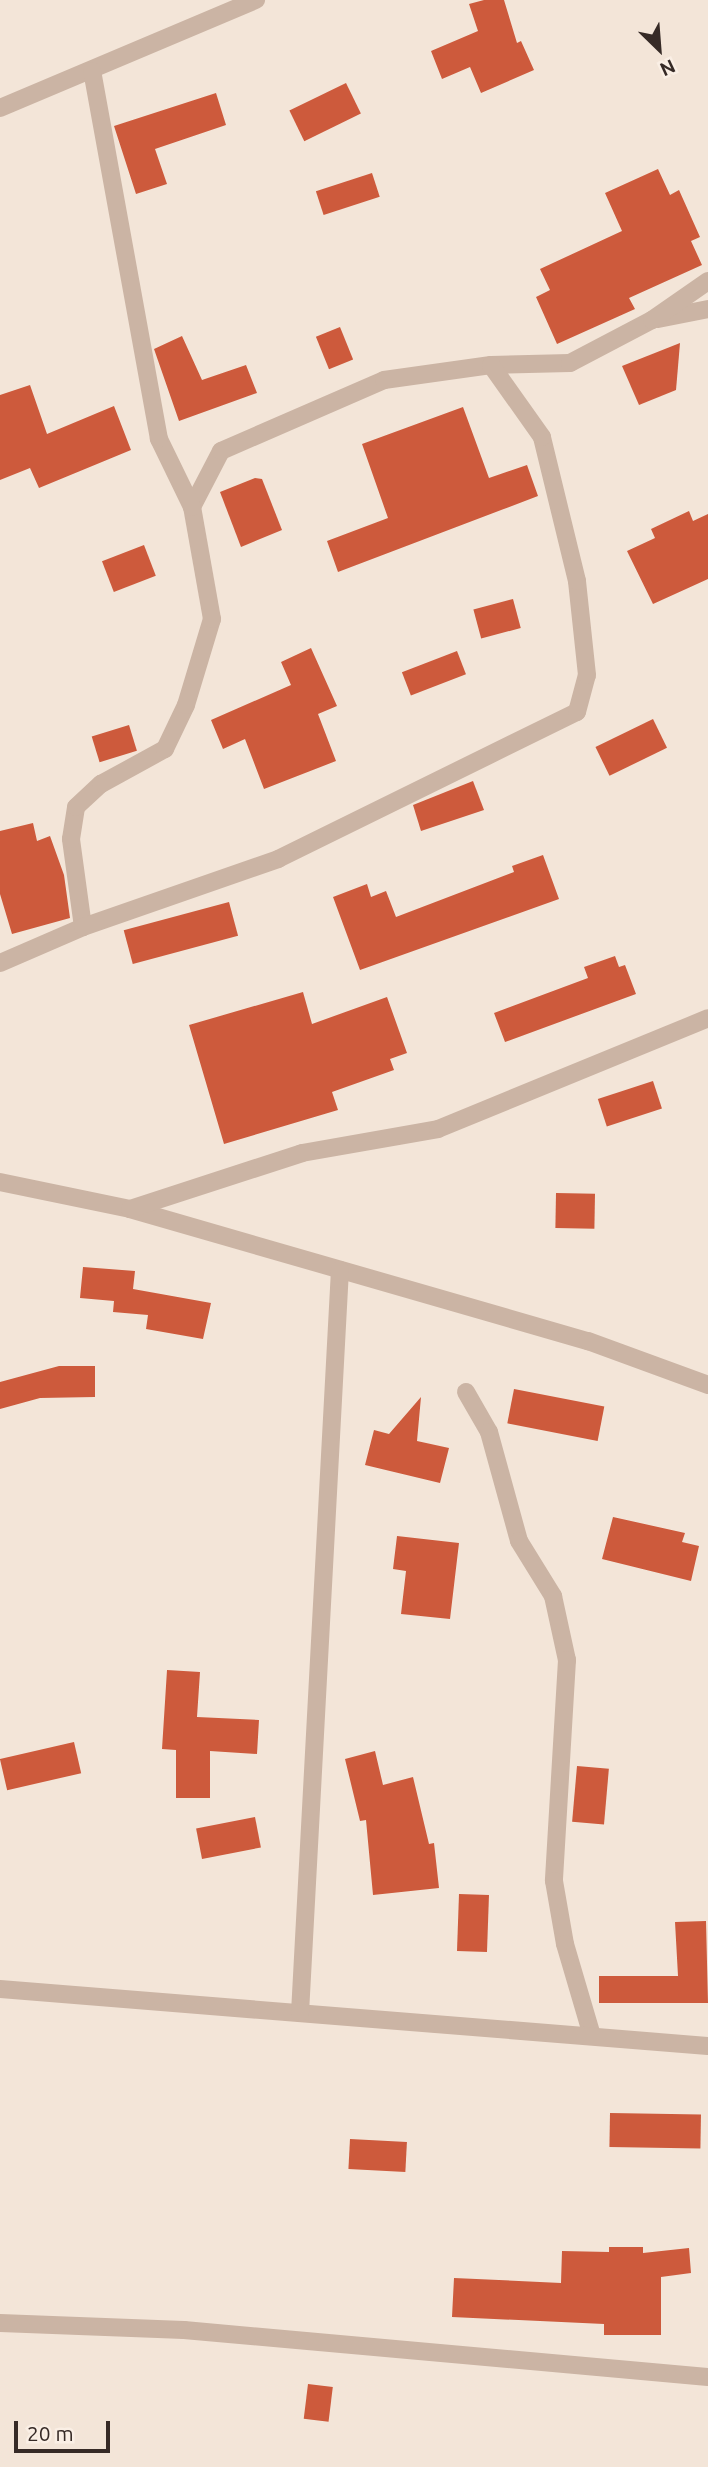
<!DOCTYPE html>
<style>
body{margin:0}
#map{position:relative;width:708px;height:2467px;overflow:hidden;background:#f3e5d8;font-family:Ubuntu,sans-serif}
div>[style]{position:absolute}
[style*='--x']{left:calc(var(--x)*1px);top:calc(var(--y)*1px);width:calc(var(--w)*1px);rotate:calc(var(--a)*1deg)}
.building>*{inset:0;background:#cd5a3c;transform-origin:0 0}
.street>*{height:18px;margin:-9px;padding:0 9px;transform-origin:9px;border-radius:9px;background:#cbb4a4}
span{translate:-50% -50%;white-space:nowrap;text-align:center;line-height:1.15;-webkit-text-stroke:5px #faefe5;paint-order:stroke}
.north{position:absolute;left:624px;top:14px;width:70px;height:70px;-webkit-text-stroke:5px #faefe5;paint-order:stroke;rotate:155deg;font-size:19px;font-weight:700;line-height:28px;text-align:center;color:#362a26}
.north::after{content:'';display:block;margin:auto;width:24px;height:32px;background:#362a26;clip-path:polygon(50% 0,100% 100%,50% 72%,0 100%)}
.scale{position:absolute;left:14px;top:2421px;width:96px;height:32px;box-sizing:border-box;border:4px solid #362a26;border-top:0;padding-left:9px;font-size:21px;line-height:24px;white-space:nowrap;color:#362a26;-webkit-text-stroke:5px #faefe5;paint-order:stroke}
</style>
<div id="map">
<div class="building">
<div style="clip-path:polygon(484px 0,504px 0,517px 43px,521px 41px,534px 70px,481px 93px,470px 67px,442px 79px,431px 51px,478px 31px,469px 4px)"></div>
<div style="left:346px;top:83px;width:34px;height:63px;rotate:64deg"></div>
<div style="clip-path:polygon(216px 93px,226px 125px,155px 149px,167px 184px,136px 194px,114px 126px)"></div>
<div style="clip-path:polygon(658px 169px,670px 195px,679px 190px,700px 237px,691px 241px,702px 265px,629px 298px,635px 309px,557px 344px,536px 297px,550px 290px,540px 269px,622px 231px,605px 193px)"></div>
<div style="left:372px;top:173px;width:25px;height:59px;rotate:72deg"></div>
<div style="left:340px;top:327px;width:35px;height:26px;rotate:68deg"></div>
<div style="clip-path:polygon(182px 336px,202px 380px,246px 365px,257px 393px,179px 421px,154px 349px)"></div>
<div style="clip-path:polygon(680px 343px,676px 390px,639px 405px,622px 366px)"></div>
<div style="clip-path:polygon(30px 385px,47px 434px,114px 406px,131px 450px,39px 488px,30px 468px,0 480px,0 395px)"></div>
<div style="clip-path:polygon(463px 407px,489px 478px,527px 465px,538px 496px,338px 572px,327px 541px,388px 518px,362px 444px)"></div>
<div style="clip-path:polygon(255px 478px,262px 479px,282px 530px,241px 547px,220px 492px)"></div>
<div style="clip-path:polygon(689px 511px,693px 521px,708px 514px,708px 579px,653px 604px,627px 551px,655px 538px,651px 529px)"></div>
<div style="left:144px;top:545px;width:33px;height:45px;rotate:69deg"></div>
<div style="left:513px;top:599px;width:30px;height:41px;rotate:75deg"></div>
<div style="clip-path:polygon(311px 648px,337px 706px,318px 714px,336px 761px,264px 789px,245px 739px,223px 749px,211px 720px,291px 685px,281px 662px)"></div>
<div style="left:457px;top:651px;width:25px;height:59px;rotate:69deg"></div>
<div style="left:653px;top:719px;width:32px;height:64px;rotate:64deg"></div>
<div style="left:129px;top:725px;width:27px;height:39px;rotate:73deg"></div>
<div style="clip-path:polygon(473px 781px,484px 810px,421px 831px,413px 805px)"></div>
<div style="clip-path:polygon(33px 823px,37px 841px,50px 836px,64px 875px,70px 918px,12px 934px,0 894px,0 831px)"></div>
<div style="clip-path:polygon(543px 855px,559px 899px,360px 970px,333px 897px,367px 884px,371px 897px,386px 891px,396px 917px,514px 872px,512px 866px)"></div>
<div style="left:229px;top:902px;width:35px;height:109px;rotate:75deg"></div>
<div style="clip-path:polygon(615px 956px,619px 967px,625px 965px,636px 994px,505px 1042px,494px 1013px,588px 978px,584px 967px)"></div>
<div style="clip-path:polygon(303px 992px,312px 1024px,387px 997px,407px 1053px,390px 1059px,394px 1070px,332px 1092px,338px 1110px,224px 1144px,189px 1025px)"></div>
<div style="left:653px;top:1081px;width:29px;height:58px;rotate:72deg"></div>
<div style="left:556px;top:1193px;width:39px;height:35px;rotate:1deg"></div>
<div style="clip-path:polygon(83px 1267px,135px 1271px,133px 1289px,211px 1303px,203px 1339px,146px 1329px,148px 1315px,113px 1312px,114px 1301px,80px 1298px)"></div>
<div style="clip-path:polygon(59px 1366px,95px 1366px,95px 1397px,40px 1398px,0 1409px,0 1382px)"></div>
<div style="left:514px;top:1389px;width:92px;height:35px;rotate:11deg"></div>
<div style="clip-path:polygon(421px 1397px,417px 1441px,449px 1448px,440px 1483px,365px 1465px,374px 1430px,389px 1434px)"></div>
<div style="clip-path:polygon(613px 1517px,685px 1533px,682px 1542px,699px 1546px,691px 1581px,602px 1559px)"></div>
<div style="clip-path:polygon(397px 1536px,459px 1543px,450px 1619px,401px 1614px,406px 1571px,393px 1569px)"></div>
<div style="clip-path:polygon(167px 1670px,200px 1672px,197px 1717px,259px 1720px,257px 1754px,210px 1751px,210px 1798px,176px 1798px,176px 1750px,162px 1749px)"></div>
<div style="left:74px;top:1742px;width:32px;height:76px;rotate:77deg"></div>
<div style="clip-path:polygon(375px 1751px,383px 1785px,413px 1777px,429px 1844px,434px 1843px,439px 1888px,373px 1895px,366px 1820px,360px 1821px,345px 1759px)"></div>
<div style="left:577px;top:1766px;width:32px;height:56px;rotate:5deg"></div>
<div style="left:255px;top:1817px;width:31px;height:60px;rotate:79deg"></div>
<div style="left:459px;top:1894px;width:30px;height:57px;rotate:2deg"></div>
<div style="clip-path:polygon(706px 1921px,708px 2003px,599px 2003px,599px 1976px,678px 1976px,675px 1922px)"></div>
<div style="left:610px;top:2113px;width:91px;height:34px;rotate:1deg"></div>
<div style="left:350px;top:2139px;width:57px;height:30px;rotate:3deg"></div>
<div style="clip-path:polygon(609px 2247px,643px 2247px,643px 2253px,689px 2248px,691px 2273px,661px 2277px,661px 2335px,604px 2335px,604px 2324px,452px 2317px,454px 2278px,561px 2283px,562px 2251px,609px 2252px)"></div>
<div style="left:308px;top:2384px;width:25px;height:35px;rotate:7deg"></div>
</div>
<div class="street">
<div style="--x:0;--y:108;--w:278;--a:-22.9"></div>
<div style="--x:658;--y:319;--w:51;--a:-11.3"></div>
<div style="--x:192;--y:507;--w:63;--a:-62.6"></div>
<div style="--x:221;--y:451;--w:178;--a:-23.5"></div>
<div style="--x:384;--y:380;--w:108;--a:-8"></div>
<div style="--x:491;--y:365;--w:79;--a:-1.5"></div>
<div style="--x:570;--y:363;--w:93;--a:-27.7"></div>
<div style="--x:652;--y:320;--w:68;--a:-34.9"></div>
<div style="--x:83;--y:927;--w:89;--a:-97.8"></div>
<div style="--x:71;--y:839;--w:32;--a:-81"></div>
<div style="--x:76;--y:807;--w:34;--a:-43"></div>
<div style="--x:101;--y:784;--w:73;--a:-28.7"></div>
<div style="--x:165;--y:749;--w:49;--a:-64.5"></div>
<div style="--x:186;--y:705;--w:90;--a:-73.2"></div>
<div style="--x:212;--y:619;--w:114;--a:-100.1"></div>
<div style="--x:192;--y:507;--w:76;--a:-115.9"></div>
<div style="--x:159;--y:439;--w:374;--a:-100.3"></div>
<div style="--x:0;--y:963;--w:90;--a:-23.4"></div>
<div style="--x:83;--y:927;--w:207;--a:-19.2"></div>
<div style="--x:278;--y:859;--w:333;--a:-26.2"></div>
<div style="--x:577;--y:712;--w:38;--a:-75"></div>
<div style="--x:587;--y:675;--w:95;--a:-96.1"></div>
<div style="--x:577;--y:581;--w:148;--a:-103.7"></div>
<div style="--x:542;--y:437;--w:88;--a:-125.3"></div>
<div style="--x:0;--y:1182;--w:133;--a:11.7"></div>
<div style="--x:130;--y:1209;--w:477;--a:16.1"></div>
<div style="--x:588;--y:1341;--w:128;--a:20.1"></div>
<div style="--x:130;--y:1209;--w:181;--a:-18"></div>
<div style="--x:302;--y:1153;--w:138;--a:-10"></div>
<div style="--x:438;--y:1129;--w:292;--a:-22.3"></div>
<div style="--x:466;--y:1392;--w:46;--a:60.1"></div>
<div style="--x:489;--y:1432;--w:113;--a:74.6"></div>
<div style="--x:519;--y:1541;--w:65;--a:58.3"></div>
<div style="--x:553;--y:1596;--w:66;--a:77.7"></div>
<div style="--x:567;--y:1660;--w:221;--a:93.4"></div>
<div style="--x:554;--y:1881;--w:64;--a:80.1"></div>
<div style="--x:565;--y:1944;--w:96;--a:73.6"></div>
<div style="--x:0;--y:1989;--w:710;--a:4.6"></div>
<div style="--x:300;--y:2013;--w:744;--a:-86.92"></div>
<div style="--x:0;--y:2323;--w:184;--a:2.2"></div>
<div style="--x:184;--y:2330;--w:526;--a:5.13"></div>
</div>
<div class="north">N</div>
<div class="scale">20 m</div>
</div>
